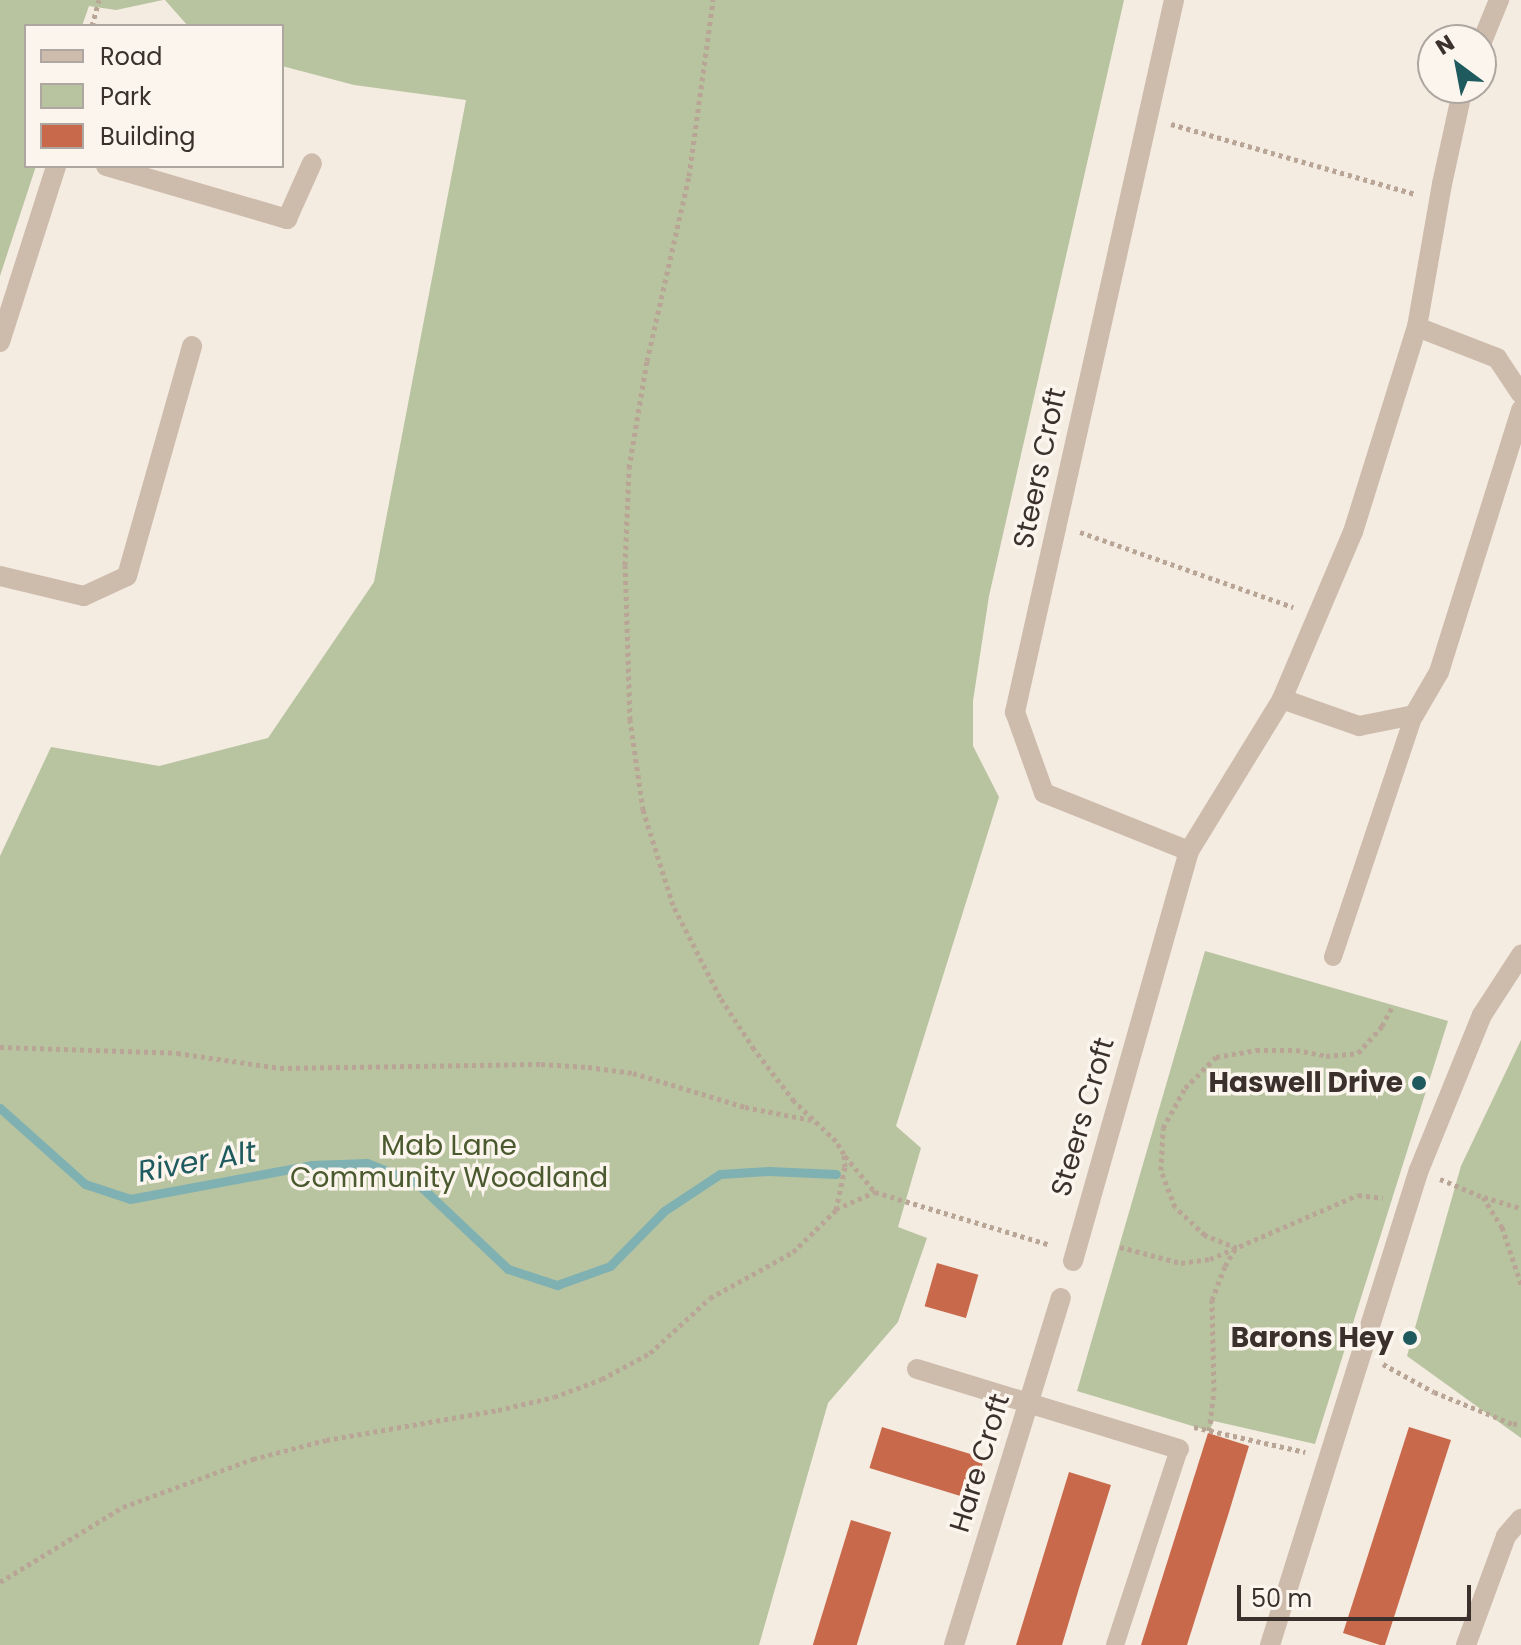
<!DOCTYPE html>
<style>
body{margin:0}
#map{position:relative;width:1521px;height:1645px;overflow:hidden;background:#f4ebe1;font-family:Poppins,sans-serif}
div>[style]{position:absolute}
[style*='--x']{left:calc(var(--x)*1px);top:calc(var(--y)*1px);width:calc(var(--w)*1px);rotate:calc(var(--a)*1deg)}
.green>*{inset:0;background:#b8c4a0}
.stream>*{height:9px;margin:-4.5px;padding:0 4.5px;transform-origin:4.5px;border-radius:4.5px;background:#7fb0b2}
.building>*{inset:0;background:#c8694b;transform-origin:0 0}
.path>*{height:5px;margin-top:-2.5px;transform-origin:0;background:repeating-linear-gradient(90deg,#b9a596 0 4px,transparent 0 8px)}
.pedestrian>*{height:18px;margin:-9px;padding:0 9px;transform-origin:9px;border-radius:9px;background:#cdbbac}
.minor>*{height:20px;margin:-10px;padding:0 10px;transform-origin:10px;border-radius:10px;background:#cdbbac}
.tertiary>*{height:20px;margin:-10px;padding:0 10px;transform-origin:10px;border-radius:10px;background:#cdbbac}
.dots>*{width:22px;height:22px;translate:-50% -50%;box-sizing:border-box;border:4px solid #fbf5ee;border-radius:50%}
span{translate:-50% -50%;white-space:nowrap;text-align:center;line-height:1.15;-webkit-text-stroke:7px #fbf5ee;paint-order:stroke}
.street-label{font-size:28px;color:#3b302b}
.poi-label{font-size:28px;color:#3b302b;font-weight:700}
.right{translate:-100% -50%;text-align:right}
.park-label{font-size:28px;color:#4a5a2e}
.water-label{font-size:30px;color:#1f5a5e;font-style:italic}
.legend{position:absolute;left:24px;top:24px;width:260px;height:144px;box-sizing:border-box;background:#fbf5ee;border:2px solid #aea6a0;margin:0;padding:10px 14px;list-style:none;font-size:24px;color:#3b302b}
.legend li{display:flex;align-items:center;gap:16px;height:40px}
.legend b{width:40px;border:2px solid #aea6a0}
.north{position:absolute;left:1417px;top:24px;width:80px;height:80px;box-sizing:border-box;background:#fbf5ee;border:2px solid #aea6a0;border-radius:50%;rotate:328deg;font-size:22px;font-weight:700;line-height:32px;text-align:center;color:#3b302b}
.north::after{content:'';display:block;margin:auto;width:28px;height:36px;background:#1f5a5e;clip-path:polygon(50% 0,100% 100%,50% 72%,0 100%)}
.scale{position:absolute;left:1237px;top:1585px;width:234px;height:36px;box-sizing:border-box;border:4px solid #3b302b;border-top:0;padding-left:10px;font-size:24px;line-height:28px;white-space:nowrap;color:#3b302b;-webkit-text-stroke:6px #fbf5ee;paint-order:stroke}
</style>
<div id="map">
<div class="green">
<div style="clip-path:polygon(0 0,163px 0,116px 10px,89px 6px,82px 26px,26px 26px,26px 166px,36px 166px,0 276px)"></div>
<div style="clip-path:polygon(165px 0,1124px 0,989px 596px,973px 701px,973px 746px,999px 797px,896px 1126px,921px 1148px,898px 1227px,927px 1238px,898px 1322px,828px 1403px,759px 1645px,0 1645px,0 856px,51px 747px,159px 766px,268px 738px,374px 582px,466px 100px,354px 85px,282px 66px,282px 26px,188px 26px)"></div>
<div style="clip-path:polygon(1205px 951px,1448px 1021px,1315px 1444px,1214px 1421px,1209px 1431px,1077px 1391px)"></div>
<div style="clip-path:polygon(1521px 1040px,1521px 1438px,1407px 1356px,1461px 1166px)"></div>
</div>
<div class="stream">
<div style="--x:0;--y:1108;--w:114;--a:41.8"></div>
<div style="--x:85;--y:1184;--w:47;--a:18.4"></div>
<div style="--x:130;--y:1199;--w:184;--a:-10.6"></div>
<div style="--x:311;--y:1165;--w:56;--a:-2"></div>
<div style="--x:367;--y:1163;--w:54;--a:21.8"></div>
<div style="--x:417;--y:1183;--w:125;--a:43.4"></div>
<div style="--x:508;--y:1269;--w:52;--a:18.1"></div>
<div style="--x:557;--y:1285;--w:56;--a:-19.7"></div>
<div style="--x:610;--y:1266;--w:77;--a:-45.5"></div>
<div style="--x:664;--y:1211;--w:67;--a:-33.5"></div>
<div style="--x:720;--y:1174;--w:49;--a:-3.5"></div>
<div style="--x:769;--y:1171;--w:67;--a:2.6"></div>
</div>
<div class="building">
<div style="left:937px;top:1263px;width:43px;height:45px;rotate:16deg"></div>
<div style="left:882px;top:1427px;width:107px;height:43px;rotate:17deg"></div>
<div style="clip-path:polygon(1409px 1427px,1451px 1440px,1385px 1645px,1380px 1645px,1343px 1633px)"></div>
<div style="clip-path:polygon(1208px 1433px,1249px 1446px,1229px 1512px,1187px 1645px,1141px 1645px)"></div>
<div style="clip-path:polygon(1069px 1472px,1111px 1485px,1080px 1585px,1062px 1645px,1016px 1645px)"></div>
<div style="left:851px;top:1520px;width:42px;height:131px;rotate:17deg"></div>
</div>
<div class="path">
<div style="--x:92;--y:26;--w:27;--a:-75"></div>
<div style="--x:1171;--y:124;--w:254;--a:16"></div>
<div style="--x:1080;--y:532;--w:226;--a:19.4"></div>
<div style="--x:0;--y:1047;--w:177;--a:1.9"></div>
<div style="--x:177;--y:1053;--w:104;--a:8.3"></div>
<div style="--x:280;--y:1068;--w:261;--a:-0.9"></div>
<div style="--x:541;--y:1064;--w:47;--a:3.7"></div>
<div style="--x:588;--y:1067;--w:45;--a:7.6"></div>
<div style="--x:633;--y:1073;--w:117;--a:16.9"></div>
<div style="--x:745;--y:1107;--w:67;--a:11.1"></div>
<div style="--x:845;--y:1156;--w:47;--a:50.2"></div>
<div style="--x:875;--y:1192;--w:184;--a:16.8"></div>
<div style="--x:1440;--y:1179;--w:47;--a:22.7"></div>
<div style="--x:1483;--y:1197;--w:36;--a:58"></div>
<div style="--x:1502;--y:1227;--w:60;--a:71.6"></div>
<div style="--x:1484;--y:1197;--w:39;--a:17"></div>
<div style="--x:836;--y:1209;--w:43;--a:-23.6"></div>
<div style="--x:1120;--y:1247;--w:63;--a:14.7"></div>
<div style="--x:1181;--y:1263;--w:29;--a:-8"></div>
<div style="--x:1210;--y:1259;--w:161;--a:-23.4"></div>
<div style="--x:1358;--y:1195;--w:25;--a:7"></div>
<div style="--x:1237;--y:1248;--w:35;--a:-158"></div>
<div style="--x:1205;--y:1235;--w:41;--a:-137"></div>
<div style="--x:1175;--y:1207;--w:40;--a:-111"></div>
<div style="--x:1161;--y:1170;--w:42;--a:-87.3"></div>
<div style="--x:1163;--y:1128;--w:46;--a:-61.2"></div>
<div style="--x:1185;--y:1088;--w:44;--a:-45"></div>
<div style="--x:1216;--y:1057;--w:41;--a:-9.9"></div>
<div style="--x:1256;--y:1050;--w:40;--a:0"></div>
<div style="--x:1296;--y:1050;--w:31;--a:11"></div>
<div style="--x:1326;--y:1056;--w:32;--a:-5"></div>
<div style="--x:1358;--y:1053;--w:36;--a:-48"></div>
<div style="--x:1382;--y:1026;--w:24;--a:-62"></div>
<div style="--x:1383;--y:1364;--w:58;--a:28.8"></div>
<div style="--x:1434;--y:1392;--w:85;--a:22.1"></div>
<div style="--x:1513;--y:1424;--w:8;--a:-7"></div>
<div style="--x:1194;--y:1427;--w:114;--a:12.7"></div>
<div style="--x:1209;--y:1431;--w:40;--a:-82.9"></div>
<div style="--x:1214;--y:1391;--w:91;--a:-91.3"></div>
<div style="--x:1212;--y:1300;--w:36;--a:-69"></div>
<div style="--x:1225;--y:1266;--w:21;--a:-59"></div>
<div style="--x:0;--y:1582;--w:144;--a:-31.4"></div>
<div style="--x:123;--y:1507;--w:139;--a:-20.3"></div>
<div style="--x:253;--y:1459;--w:75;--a:-14.6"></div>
<div style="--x:326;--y:1440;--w:175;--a:-9.9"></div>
<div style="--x:498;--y:1410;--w:57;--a:-13.1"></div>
<div style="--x:554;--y:1397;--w:51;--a:-20.6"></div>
<div style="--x:602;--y:1379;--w:55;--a:-28.4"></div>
<div style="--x:650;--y:1353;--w:81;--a:-42.5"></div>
<div style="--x:710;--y:1298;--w:95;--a:-29"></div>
<div style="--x:793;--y:1252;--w:60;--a:-44.3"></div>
<div style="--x:836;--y:1210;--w:44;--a:-78.2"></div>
<div style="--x:845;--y:1167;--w:13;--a:-94"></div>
<div style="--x:844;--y:1154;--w:15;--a:-122"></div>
<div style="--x:836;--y:1141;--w:58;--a:-136.4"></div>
<div style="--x:794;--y:1101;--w:66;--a:-127.6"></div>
<div style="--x:754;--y:1049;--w:62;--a:-123.2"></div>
<div style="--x:720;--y:997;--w:103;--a:-117.1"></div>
<div style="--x:673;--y:905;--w:100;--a:-107.5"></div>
<div style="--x:643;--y:810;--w:91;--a:-98.2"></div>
<div style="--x:630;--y:720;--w:155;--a:-91.8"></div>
<div style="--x:625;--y:565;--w:97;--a:-87.6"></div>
<div style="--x:629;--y:468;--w:109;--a:-80.5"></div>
<div style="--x:647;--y:361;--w:190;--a:-77.2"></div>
<div style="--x:689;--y:176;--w:178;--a:-82.2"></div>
</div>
<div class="pedestrian">
<div style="--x:1333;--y:957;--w:255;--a:-71.5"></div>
<div style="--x:1115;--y:1645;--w:206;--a:-71.9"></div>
</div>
<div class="minor">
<div style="--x:1174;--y:0;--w:730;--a:102.59"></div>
<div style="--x:1015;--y:712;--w:86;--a:70.3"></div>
<div style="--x:1044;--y:793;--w:156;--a:21.8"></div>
<div style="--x:1481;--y:44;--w:48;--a:-67.8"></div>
<div style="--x:106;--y:166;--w:189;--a:16.3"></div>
<div style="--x:287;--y:219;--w:61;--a:-65.9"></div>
<div style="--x:1417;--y:327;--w:86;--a:21.2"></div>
<div style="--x:1497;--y:358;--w:43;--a:56.3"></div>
<div style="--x:0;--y:342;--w:185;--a:-72.3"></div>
<div style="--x:0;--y:576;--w:86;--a:13.4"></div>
<div style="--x:84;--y:596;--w:47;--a:-24.9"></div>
<div style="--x:127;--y:576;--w:239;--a:-74.2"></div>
<div style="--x:1282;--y:699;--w:82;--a:19.3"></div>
<div style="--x:1359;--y:726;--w:56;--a:-11.3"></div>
<div style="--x:1414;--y:715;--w:50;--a:-59.8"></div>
<div style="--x:1439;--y:672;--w:275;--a:-72.6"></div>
<div style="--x:1073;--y:1261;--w:426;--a:-74.2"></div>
<div style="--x:1189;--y:851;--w:178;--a:-58.5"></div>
<div style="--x:1282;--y:699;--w:181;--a:-67"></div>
<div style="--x:1353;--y:532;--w:215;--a:-72.7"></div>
<div style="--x:1417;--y:327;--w:145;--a:-80.1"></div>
<div style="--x:1442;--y:184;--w:98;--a:-77.7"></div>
<div style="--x:917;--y:1369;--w:274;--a:17"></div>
<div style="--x:954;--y:1645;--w:363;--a:-72.9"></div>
<div style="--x:1466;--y:1645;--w:116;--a:-69.8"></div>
<div style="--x:1506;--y:1536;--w:23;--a:-49"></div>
</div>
<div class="tertiary">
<div style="--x:1270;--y:1645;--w:498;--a:-72.6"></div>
<div style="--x:1419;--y:1170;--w:167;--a:-67.9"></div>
<div style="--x:1482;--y:1015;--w:72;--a:-57"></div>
</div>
<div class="dots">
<div style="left:1419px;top:1083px;background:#1f5a5e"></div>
<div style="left:1410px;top:1338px;background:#1f5a5e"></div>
</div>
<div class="street-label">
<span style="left:1040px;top:468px;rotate:-78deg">Steers Croft</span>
<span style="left:1083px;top:1117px;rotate:-74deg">Steers Croft</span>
<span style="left:980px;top:1463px;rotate:-73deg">Hare Croft</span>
</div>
<div class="poi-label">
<span class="right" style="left:1403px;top:1083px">Haswell Drive</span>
<span class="right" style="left:1394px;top:1338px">Barons Hey</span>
</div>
<div class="park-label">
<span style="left:449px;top:1162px">Mab Lane<br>Community Woodland</span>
</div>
<div class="water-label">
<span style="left:197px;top:1162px;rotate:-10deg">River Alt</span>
</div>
<ul class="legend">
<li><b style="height:10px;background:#cdbbac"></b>Road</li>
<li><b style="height:22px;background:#b8c4a0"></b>Park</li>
<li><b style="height:22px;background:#c8694b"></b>Building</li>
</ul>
<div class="north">N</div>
<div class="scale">50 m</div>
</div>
